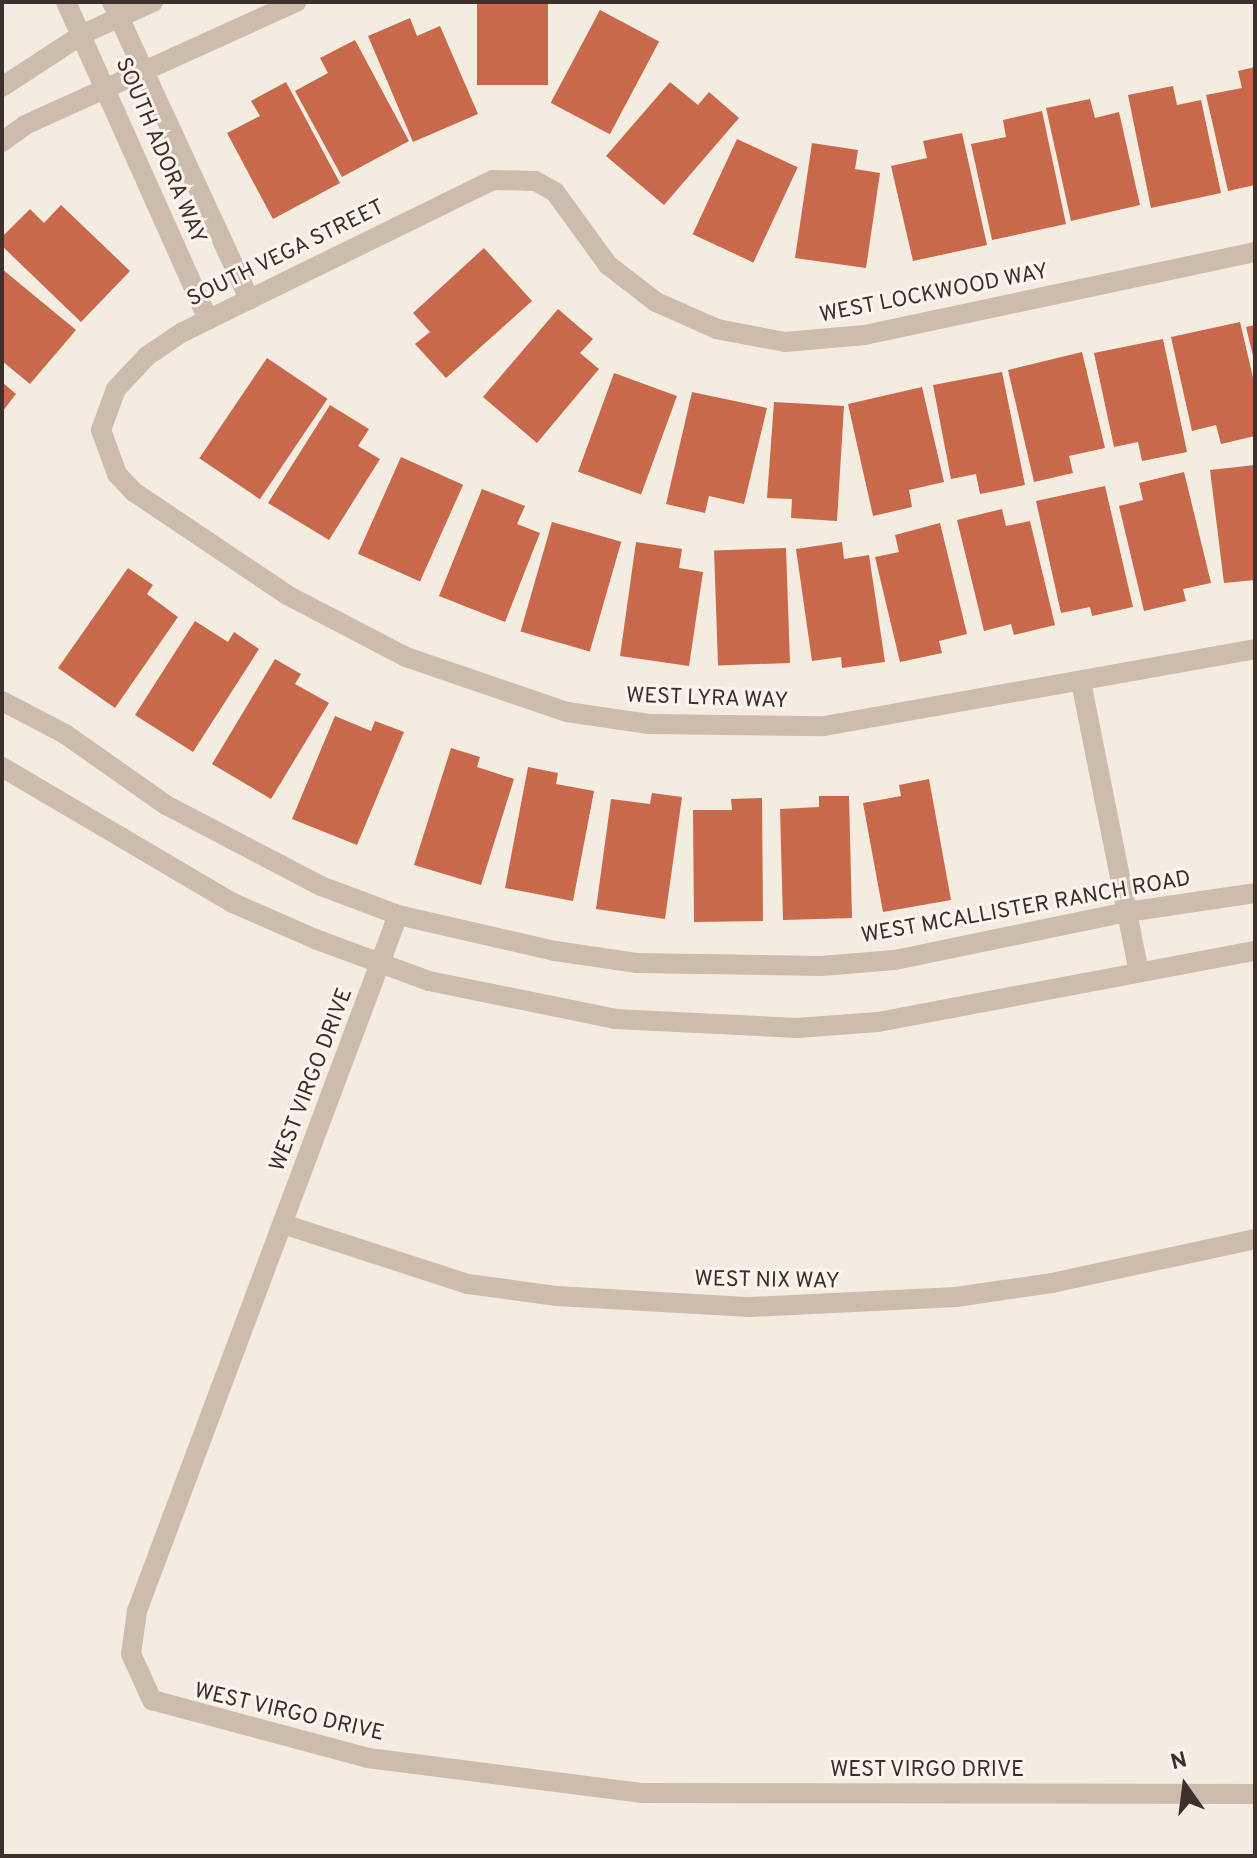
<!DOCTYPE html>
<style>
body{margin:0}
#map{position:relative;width:1257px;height:1858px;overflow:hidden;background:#f4ebe1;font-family:Overpass,sans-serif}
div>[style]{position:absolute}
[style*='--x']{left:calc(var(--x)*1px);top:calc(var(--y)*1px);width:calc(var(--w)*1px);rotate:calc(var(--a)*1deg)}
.building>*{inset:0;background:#c8694b;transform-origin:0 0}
.minor>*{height:20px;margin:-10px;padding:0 10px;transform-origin:10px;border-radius:10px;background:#cdbbac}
span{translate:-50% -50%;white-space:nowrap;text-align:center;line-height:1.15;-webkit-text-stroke:6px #fbf5ee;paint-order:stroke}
.street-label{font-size:22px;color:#3b302b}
.frame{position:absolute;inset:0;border:4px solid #3b302b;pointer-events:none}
.north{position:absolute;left:1145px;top:1746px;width:80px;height:80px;-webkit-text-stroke:6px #fbf5ee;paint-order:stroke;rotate:346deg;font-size:22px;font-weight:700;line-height:32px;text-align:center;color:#3b302b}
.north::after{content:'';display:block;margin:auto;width:28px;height:36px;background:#3b302b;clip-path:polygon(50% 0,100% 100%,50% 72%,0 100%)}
</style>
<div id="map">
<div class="building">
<div style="left:477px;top:2px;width:71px;height:83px"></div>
<div style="left:600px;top:10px;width:67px;height:105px;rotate:28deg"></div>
<div style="clip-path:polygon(410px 18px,417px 36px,440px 26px,478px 114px,413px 142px,368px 36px)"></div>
<div style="clip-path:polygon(355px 40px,409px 141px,342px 177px,295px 91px,328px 73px,320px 58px)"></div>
<div style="clip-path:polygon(1255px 67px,1255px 185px,1228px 191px,1206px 95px,1242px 88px,1238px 71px)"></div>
<div style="clip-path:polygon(286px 82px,340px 183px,273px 219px,227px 133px,260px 116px,251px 101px)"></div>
<div style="clip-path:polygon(670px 82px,698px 105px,709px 92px,739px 118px,664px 205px,606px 156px)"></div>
<div style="clip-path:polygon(1173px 86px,1177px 105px,1201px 100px,1221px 193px,1151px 208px,1128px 95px)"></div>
<div style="clip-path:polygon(1090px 99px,1095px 118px,1119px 112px,1140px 205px,1071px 221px,1046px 108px)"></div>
<div style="clip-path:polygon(1042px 111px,1066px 224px,992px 240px,971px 144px,1006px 137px,1003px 120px)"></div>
<div style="clip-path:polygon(962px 133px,987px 245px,913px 261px,891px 166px,927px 158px,923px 141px)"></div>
<div style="left:737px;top:139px;width:67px;height:105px;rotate:25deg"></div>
<div style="clip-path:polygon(812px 143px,858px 150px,855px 169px,880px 173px,866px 268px,795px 258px)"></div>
<div style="clip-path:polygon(61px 205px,130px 271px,81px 322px,2px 246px,2px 237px,30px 209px,44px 223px)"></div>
<div style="clip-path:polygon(484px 248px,532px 301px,446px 378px,415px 344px,430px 332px,413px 313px)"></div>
<div style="clip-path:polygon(2px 269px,76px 330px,30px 384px,2px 361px)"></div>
<div style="clip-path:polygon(558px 309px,593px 339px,580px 353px,599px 369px,537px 443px,483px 397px)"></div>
<div style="clip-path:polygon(1240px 322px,1255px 386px,1255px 436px,1221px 444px,1216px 425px,1192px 431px,1171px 337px)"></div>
<div style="clip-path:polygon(1255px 325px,1255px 360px,1254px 360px,1246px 327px)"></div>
<div style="clip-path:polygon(1163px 339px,1187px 452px,1142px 461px,1138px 442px,1114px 447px,1094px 353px)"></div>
<div style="clip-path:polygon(1082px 352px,1105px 448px,1069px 456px,1073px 473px,1034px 482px,1008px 370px)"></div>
<div style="left:267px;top:358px;width:73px;height:121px;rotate:34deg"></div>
<div style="clip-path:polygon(1002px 372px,1025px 485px,980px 494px,976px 474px,951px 479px,933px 385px)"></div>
<div style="left:614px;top:373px;width:67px;height:105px;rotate:20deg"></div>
<div style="clip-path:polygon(2px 382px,16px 394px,2px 412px)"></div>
<div style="clip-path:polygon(922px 387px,944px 482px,909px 490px,912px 507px,873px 516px,848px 404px)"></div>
<div style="clip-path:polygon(692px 392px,767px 408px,744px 504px,709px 496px,705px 513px,666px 504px)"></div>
<div style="clip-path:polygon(774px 402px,844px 406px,837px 521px,791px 518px,792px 499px,767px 498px)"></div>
<div style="clip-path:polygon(330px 405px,369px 429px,358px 446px,380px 459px,329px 540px,268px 503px)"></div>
<div style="left:401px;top:457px;width:68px;height:106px;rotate:24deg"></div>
<div style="clip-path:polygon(1255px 465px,1255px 580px,1224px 583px,1210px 470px)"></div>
<div style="clip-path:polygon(1184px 472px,1211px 583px,1183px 589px,1186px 601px,1144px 611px,1119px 506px,1143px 500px,1139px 483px)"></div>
<div style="clip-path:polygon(1105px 486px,1133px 607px,1092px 616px,1090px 607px,1061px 613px,1036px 501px)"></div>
<div style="clip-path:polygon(482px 489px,525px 506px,517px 524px,540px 533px,505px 622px,439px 596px)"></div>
<div style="clip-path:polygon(1002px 509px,1006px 526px,1030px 521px,1055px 625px,1014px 635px,1011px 624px,984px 631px,957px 520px)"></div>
<div style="left:552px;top:522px;width:72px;height:114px;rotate:16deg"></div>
<div style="clip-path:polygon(940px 523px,967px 634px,939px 641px,942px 653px,900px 662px,875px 557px,899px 552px,895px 535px)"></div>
<div style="clip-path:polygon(636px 542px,682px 549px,679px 568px,703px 572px,689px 666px,620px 656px)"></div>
<div style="clip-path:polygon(842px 542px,844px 559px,869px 555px,885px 662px,842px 668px,841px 657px,812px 661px,796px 549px)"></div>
<div style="left:786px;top:548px;width:115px;height:72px;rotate:88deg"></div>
<div style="clip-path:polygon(128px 568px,153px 585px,147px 594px,178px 617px,115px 708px,58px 668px)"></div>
<div style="clip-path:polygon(195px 621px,228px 642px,234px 632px,259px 649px,193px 752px,135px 715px)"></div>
<div style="clip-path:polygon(275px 659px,301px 674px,295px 684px,329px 703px,271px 799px,212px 764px)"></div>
<div style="clip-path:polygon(335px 716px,371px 731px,375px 721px,404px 732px,357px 845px,292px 819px)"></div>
<div style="clip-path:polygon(451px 748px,480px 757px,477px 767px,514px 779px,481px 885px,414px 865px)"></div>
<div style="clip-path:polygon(528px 767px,558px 773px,556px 784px,594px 791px,573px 901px,505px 888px)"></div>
<div style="clip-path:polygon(929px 779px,951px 900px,883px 912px,863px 803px,901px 796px,899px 785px)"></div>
<div style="clip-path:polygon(652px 793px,682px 797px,665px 919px,596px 909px,611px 799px,650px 804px)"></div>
<div style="clip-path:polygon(819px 796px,849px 796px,852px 918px,783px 920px,780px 809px,819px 807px)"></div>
<div style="clip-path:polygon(762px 798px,763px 921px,694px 922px,693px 810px,732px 810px,731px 799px)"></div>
</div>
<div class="minor">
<div style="--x:66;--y:2;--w:348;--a:65.9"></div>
<div style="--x:112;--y:2;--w:328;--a:65.2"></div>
<div style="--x:2;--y:87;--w:97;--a:-33.2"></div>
<div style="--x:83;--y:34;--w:77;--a:-24.6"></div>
<div style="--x:2;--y:142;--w:29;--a:-36"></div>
<div style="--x:25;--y:125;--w:298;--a:-24.4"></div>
<div style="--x:1255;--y:252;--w:399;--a:168"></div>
<div style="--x:865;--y:335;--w:80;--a:175"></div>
<div style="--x:785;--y:342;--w:69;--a:-169.2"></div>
<div style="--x:717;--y:329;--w:67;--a:-156.1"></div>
<div style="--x:656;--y:302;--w:61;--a:-142.4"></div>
<div style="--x:608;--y:265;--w:90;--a:-126"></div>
<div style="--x:555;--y:192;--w:23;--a:-151"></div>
<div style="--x:535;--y:181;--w:42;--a:-178.6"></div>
<div style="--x:493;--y:180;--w:347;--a:153.9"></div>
<div style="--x:181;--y:333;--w:41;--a:145.9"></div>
<div style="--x:147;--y:356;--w:45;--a:133.2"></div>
<div style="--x:116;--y:389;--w:44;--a:110.1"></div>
<div style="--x:101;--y:430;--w:47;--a:70"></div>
<div style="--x:117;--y:474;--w:25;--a:47"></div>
<div style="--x:134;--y:492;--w:184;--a:33.9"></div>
<div style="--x:287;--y:595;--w:134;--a:27.5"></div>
<div style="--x:406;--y:657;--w:170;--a:18.9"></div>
<div style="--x:567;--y:712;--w:83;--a:8.3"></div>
<div style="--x:649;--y:724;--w:175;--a:0.7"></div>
<div style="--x:824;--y:726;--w:438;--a:-10.1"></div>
<div style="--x:1081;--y:682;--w:295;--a:78.7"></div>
<div style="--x:2;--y:701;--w:71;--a:27.6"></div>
<div style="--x:65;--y:734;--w:123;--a:35.1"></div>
<div style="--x:166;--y:805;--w:175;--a:27.6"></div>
<div style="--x:321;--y:886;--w:82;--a:20.6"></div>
<div style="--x:398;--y:915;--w:161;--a:12.9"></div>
<div style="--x:555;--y:951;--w:82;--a:8.4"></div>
<div style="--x:636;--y:963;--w:185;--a:0.9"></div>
<div style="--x:821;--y:966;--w:74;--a:-4.6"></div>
<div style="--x:895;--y:960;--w:237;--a:-11.7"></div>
<div style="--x:1127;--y:912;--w:129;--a:-8.4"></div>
<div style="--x:2;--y:767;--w:268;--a:30.5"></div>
<div style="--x:233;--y:903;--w:90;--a:23.7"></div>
<div style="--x:315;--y:939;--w:121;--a:20.2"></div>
<div style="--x:429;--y:981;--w:190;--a:11.5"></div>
<div style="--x:615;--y:1019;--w:182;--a:2.8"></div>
<div style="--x:797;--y:1028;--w:81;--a:-4.2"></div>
<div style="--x:878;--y:1022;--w:384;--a:-10.7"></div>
<div style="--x:398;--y:915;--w:743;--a:110.56"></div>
<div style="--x:137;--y:1611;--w:43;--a:97.9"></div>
<div style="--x:131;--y:1654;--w:51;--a:65.5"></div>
<div style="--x:152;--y:1700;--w:224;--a:15"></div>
<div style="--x:368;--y:1758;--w:275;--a:7.3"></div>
<div style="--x:641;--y:1793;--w:614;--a:0.09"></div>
<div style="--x:283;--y:1224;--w:194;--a:18"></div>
<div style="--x:468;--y:1284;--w:90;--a:7.7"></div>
<div style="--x:557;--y:1296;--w:193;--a:3.3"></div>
<div style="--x:750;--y:1307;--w:206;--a:-2.8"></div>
<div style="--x:956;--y:1297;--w:97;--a:-8.3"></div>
<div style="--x:1052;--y:1283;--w:208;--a:-12.2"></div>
</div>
<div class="street-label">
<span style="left:160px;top:151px;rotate:67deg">SOUTH ADORA WAY</span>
<span style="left:286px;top:254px;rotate:-26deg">SOUTH VEGA STREET</span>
<span style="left:934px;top:294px;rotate:-11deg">WEST LOCKWOOD WAY</span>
<span style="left:707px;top:699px;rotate:2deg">WEST LYRA WAY</span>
<span style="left:1026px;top:908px;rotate:-10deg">WEST MCALLISTER RANCH ROAD</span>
<span style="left:312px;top:1080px;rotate:-69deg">WEST VIRGO DRIVE</span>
<span style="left:767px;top:1281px;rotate:1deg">WEST NIX WAY</span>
<span style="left:289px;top:1713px;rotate:13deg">WEST VIRGO DRIVE</span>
<span style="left:927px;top:1771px">WEST VIRGO DRIVE</span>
</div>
<div class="frame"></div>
<div class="north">N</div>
</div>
